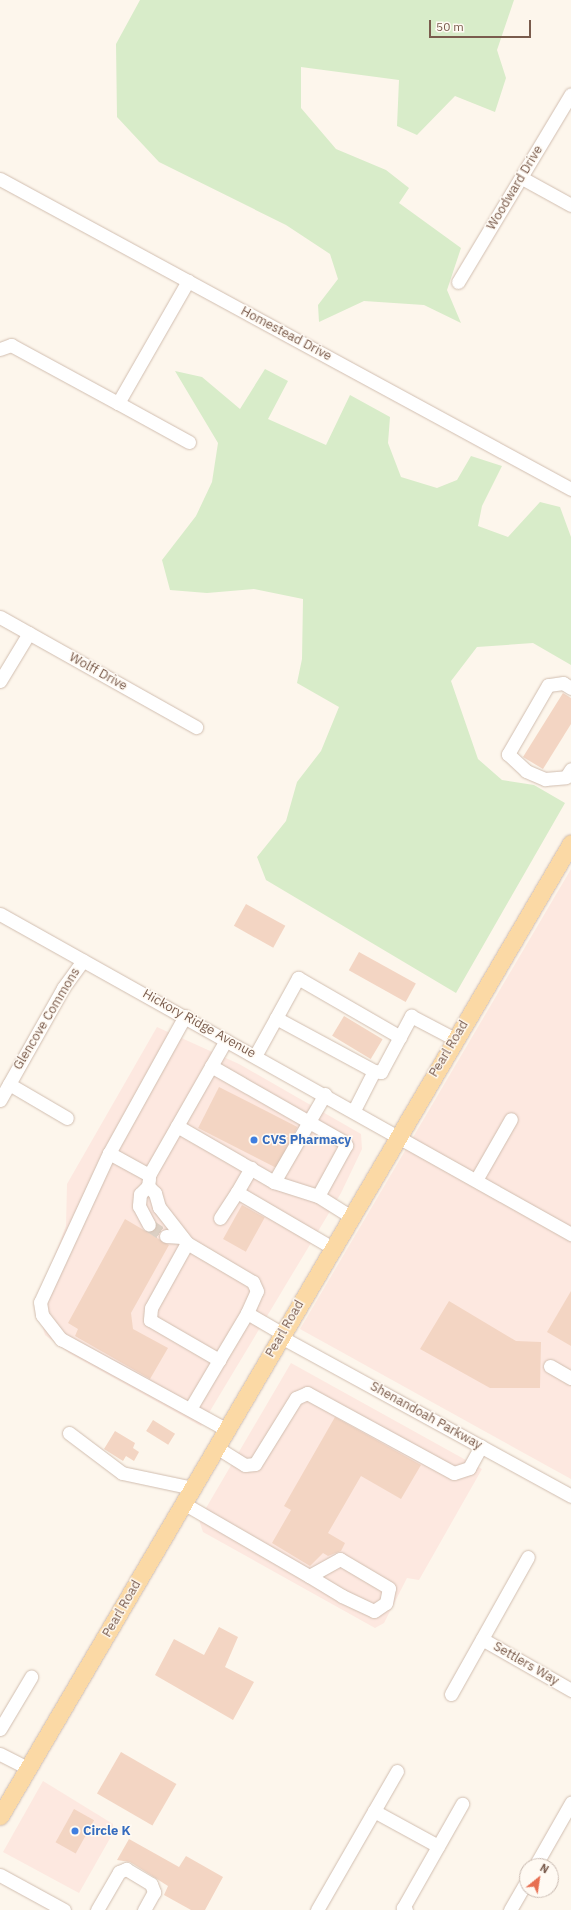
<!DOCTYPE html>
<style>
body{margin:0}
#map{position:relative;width:571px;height:1910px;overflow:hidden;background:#fdf6ec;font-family:"IBM Plex Sans",sans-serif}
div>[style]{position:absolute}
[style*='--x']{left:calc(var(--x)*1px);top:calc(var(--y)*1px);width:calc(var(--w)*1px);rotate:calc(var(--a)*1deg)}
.commercial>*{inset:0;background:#fde8e0}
.green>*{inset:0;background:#d8ecc9}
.building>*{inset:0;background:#f3d5c3;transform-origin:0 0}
.minor-tunnel>*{height:13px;margin-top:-6.5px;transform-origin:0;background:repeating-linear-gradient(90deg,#dcd0c4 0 13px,transparent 0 19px)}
.roads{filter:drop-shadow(0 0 1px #d1beb0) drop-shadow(0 0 1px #d1beb0)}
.minor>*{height:13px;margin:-6.5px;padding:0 6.5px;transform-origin:6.5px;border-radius:6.5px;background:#fff}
.major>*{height:17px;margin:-8.5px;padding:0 8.5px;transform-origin:8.5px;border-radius:8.5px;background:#fbd9a5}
.dots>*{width:11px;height:11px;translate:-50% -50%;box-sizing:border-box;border:2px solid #fffaf3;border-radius:50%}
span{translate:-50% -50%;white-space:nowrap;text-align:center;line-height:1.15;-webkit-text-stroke:3px #fffaf3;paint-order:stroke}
.street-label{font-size:13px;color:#7a5c4d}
.shop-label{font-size:13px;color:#366cbe;font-weight:700}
.left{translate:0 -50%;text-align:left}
.north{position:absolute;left:519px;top:1858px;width:40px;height:40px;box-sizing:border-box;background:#fffaf3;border:1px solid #cabbb1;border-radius:50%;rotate:30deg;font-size:11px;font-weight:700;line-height:16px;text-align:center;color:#7a5c4d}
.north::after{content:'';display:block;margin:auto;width:14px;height:18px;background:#e76f51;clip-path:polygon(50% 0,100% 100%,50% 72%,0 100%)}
.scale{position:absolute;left:429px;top:20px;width:102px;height:18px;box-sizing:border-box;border:2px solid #7a5c4d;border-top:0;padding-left:5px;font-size:12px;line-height:14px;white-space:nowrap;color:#7a5c4d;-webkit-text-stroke:3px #fffaf3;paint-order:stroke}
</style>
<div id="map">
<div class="commercial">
<div style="clip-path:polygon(571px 869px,571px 1479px,300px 1329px)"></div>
<div style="clip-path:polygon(157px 1027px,239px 1064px,361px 1134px,362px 1149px,341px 1193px,201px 1426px,69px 1353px,45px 1335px,36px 1304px,66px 1226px,67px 1184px)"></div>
<div style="clip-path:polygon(291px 1363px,482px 1469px,419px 1580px,407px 1578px,384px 1623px,375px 1628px,203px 1532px,199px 1520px)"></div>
<div style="clip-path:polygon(43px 1781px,113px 1824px,113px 1833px,79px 1893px,3px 1852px)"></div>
</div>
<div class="green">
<div style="clip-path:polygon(140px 0,514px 0,497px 50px,506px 78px,495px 112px,455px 96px,417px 135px,397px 126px,399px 80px,301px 67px,301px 108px,336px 149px,386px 170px,409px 188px,399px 203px,461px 248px,447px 290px,461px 323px,424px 305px,364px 301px,319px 322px,318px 305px,338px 279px,330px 254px,286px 225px,159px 162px,117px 117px,116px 44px)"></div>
<div style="clip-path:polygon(265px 369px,288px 381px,268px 419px,326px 445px,350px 395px,390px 417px,388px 443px,401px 477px,437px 488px,457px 480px,471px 456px,502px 466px,482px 506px,478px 526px,508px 537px,540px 502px,560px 507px,571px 537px,571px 665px,533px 643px,477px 647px,451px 681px,478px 759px,502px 780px,534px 785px,565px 803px,456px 993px,266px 880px,257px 857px,286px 821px,297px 782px,321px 751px,339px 707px,297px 683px,302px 659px,303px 599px,254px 589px,207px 593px,170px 590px,162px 560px,196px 516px,212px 482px,218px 443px,175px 371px,202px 377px,240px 409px)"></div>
</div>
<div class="building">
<div style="clip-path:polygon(563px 693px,571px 698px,571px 724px,543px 769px,523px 757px)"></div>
<div style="left:246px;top:904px;width:45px;height:25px;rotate:29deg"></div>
<div style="left:359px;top:952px;width:65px;height:21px;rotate:29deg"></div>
<div style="left:344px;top:1016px;width:45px;height:23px;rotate:31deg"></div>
<div style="left:219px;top:1087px;width:88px;height:46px;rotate:27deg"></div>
<div style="left:242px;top:1205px;width:26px;height:39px;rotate:29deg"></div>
<div style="clip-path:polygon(125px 1219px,169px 1245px,131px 1313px,133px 1329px,168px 1348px,150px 1379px,75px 1336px,78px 1329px,68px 1323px)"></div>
<div style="clip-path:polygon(571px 1291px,571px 1346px,547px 1332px)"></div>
<div style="clip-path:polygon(449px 1301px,516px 1341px,541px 1342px,540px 1388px,490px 1388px,420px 1349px)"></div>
<div style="clip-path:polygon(335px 1417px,421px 1465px,401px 1499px,361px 1476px,328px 1533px,345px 1543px,341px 1551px,328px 1556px,323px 1553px,310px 1566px,272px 1543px,291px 1510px,284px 1506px)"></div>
<div style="left:153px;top:1420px;width:26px;height:13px;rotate:32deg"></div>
<div style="clip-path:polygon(115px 1431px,135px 1443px,133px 1448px,139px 1452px,134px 1461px,126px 1456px,123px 1461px,104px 1449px)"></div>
<div style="clip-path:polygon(219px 1627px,238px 1637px,225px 1667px,254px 1682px,233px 1720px,155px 1675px,174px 1639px,204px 1655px)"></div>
<div style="left:121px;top:1752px;width:64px;height:48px;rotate:30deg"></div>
<div style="left:74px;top:1809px;width:23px;height:38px;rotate:29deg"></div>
<div style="clip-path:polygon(129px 1839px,179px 1867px,186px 1856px,223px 1877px,205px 1910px,191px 1910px,164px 1895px,168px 1886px,130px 1862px,117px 1860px)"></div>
</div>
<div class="minor-tunnel">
<div style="--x:149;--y:1225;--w:20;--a:33"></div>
</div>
<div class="roads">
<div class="minor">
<div style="--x:522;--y:178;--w:56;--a:28.9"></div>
<div style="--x:0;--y:179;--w:650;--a:28.5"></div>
<div style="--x:458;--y:282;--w:219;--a:-59"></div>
<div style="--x:0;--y:349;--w:12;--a:-20"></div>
<div style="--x:11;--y:345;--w:122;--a:28.5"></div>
<div style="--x:118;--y:403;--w:141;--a:-60.2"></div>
<div style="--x:118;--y:403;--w:81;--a:28.8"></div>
<div style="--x:0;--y:617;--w:225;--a:29.3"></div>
<div style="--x:0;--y:681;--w:56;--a:-58.9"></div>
<div style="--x:571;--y:688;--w:9;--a:-148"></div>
<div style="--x:563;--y:683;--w:15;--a:172"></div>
<div style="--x:548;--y:685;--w:80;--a:120.1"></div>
<div style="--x:508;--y:754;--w:25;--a:43"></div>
<div style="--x:526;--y:771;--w:21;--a:23"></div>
<div style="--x:545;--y:779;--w:21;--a:-5"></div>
<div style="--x:566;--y:777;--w:9;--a:-58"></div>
<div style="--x:0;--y:914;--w:655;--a:29.27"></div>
<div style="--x:185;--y:1016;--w:157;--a:119"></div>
<div style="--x:109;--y:1153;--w:46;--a:28.8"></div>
<div style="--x:149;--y:1175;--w:155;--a:-60.3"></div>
<div style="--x:276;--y:1018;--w:46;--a:-61.2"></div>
<div style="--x:298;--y:978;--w:118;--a:30"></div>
<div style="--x:255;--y:1056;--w:43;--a:-61.1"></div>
<div style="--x:276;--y:1018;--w:111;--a:28.4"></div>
<div style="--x:374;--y:1071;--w:44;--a:117.1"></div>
<div style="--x:211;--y:1066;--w:153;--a:29.7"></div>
<div style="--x:344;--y:1142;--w:4;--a:56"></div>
<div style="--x:346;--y:1145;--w:58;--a:118.8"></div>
<div style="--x:374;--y:1071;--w:7;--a:8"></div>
<div style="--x:381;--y:1072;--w:64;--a:-61.8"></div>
<div style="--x:411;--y:1016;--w:50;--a:27.6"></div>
<div style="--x:9;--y:1084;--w:67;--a:30.4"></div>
<div style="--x:325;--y:1094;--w:102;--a:120.1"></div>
<div style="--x:274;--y:1182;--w:46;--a:17.7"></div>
<div style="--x:318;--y:1196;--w:39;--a:32"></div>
<div style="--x:0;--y:1100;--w:129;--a:-60.6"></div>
<div style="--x:63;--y:988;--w:34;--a:-54"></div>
<div style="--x:177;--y:1126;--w:112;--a:30"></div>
<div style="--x:109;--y:1153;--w:164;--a:114.8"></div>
<div style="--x:40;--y:1302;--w:13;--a:81"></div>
<div style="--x:42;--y:1315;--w:31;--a:52"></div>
<div style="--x:61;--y:1339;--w:189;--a:28.7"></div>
<div style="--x:149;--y:1179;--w:7;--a:98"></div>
<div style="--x:148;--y:1186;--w:11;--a:135"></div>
<div style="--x:140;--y:1194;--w:12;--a:95"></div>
<div style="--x:139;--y:1206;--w:21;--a:62"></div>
<div style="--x:476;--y:1180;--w:70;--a:-60.2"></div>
<div style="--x:148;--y:1186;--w:10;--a:45"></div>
<div style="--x:155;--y:1193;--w:15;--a:74"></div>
<div style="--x:159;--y:1207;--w:46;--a:52.1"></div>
<div style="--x:237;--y:1192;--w:28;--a:-60"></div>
<div style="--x:220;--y:1218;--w:31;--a:-57"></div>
<div style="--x:237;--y:1192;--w:111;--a:30.3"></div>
<div style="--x:166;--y:1236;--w:16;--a:4"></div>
<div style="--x:247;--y:1313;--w:24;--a:-66"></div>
<div style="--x:257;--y:1291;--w:10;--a:-114"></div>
<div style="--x:253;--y:1282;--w:77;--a:-149.4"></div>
<div style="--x:187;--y:1243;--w:74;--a:119"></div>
<div style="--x:151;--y:1308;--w:12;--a:95"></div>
<div style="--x:150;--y:1320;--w:80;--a:30.1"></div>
<div style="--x:219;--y:1360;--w:55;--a:-59.2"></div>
<div style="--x:247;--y:1313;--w:42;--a:30.3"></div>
<div style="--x:281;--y:1337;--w:331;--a:28.7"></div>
<div style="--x:550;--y:1366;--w:24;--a:30"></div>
<div style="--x:190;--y:1409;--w:57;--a:-59.4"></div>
<div style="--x:69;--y:1433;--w:66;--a:37"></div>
<div style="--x:122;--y:1473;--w:73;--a:11.9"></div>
<div style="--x:216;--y:1447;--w:34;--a:32"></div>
<div style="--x:245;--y:1465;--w:10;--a:-6"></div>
<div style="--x:255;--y:1464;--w:78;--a:-58.2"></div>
<div style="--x:296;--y:1398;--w:12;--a:-24"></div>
<div style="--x:307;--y:1393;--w:167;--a:28.6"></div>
<div style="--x:454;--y:1473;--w:16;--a:-18"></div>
<div style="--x:469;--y:1468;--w:25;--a:-61"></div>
<div style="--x:183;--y:1503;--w:146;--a:30.1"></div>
<div style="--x:309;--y:1576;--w:39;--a:31"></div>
<div style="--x:342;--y:1596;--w:35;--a:25"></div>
<div style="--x:374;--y:1611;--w:14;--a:-34"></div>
<div style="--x:386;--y:1603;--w:15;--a:-79"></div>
<div style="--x:389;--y:1588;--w:57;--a:-149.4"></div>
<div style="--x:340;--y:1559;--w:35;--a:151"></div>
<div style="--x:482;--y:1639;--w:103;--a:29.8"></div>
<div style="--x:451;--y:1694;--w:157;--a:-60.7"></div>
<div style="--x:0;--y:1729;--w:61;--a:-59.2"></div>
<div style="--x:0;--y:1754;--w:31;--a:27"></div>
<div style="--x:374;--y:1811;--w:46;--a:-60.1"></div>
<div style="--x:535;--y:1866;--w:73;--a:-60.3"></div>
<div style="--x:0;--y:1875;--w:73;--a:28.7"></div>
<div style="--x:97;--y:1910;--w:44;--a:-59.9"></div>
<div style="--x:119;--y:1872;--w:8;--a:-23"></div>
<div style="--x:126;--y:1869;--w:29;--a:31"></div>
<div style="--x:151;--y:1884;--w:9;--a:69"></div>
<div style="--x:154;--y:1892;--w:21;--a:119"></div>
<div style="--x:317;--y:1910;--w:114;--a:-60.1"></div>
<div style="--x:374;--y:1811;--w:73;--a:28.7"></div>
<div style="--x:406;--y:1910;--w:4;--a:-146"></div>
<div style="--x:403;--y:1908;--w:120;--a:-60.4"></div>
<div style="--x:510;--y:1910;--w:34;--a:-60"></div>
</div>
<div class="major">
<div style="--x:0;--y:1816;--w:1128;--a:-59.59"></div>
</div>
</div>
<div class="dots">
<div style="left:254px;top:1140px;background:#3f7fe0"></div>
<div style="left:75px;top:1831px;background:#3f7fe0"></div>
</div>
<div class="street-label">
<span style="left:515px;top:188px;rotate:-59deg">Woodward Drive</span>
<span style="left:286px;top:334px;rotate:28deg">Homestead Drive</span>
<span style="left:98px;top:672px;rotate:29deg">Wolff Drive</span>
<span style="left:47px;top:1019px;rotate:-59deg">Glencove Commons</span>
<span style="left:199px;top:1024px;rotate:29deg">Hickory Ridge Avenue</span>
<span style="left:449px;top:1049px;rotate:-59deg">Pearl Road</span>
<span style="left:285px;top:1329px;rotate:-60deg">Pearl Road</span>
<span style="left:426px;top:1416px;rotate:29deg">Shenandoah Parkway</span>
<span style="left:122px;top:1609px;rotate:-60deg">Pearl Road</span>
<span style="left:526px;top:1664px;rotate:30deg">Settlers Way</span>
</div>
<div class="shop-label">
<span class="left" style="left:262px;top:1140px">CVS Pharmacy</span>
<span class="left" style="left:83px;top:1831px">Circle K</span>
</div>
<div class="north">N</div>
<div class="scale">50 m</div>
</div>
